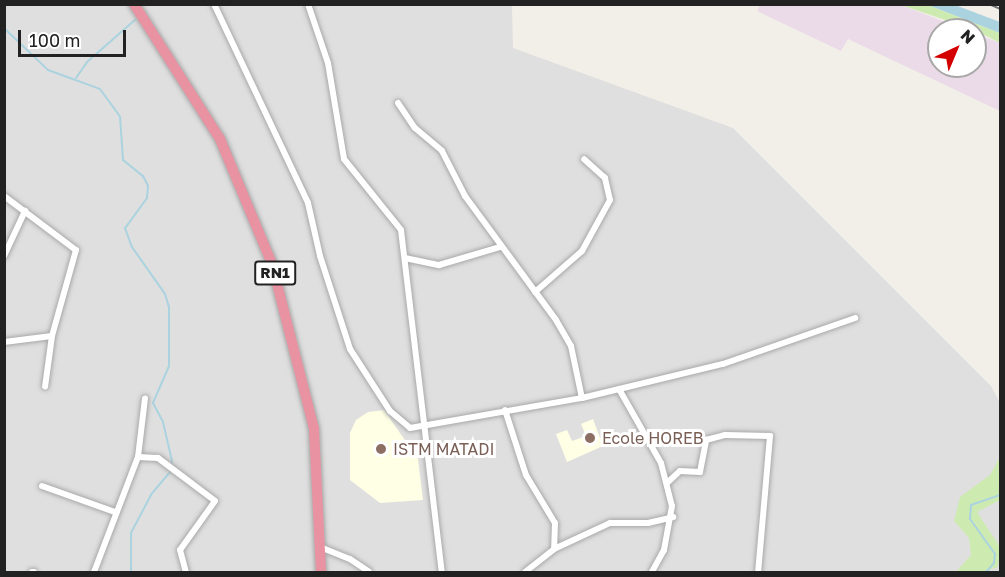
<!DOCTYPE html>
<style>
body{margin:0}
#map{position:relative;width:1005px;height:577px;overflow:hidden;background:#f2efe9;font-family:"Golos Text",sans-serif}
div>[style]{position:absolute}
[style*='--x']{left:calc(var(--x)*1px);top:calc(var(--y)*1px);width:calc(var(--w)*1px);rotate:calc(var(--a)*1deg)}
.residential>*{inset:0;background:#e0dfdf}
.industrial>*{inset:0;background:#ebdbe8}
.education>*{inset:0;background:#ffffe5}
.grass>*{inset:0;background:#cdebb0}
.water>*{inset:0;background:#aad3df}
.stream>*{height:2px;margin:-1px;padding:0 1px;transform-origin:1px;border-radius:1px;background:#aad3df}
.roads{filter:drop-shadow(0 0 2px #a9a9a9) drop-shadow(0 0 2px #a9a9a9)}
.street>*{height:6px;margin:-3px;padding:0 3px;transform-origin:3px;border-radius:3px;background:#fff}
.highway>*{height:10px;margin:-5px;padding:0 5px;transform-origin:5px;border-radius:5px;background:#e892a2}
.rail>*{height:2px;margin-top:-1px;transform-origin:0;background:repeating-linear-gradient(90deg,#707070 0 12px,transparent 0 24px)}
.dots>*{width:16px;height:16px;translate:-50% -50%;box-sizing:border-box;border:3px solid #fff;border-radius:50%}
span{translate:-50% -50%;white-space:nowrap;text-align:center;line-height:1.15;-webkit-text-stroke:6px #fff;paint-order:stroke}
.shield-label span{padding:2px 4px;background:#fff;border:2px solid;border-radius:4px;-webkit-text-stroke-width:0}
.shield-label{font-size:15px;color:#222;font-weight:700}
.education-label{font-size:16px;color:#785e54}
.left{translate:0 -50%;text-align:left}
.frame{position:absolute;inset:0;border:6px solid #222;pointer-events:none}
.north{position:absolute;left:927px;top:18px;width:60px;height:60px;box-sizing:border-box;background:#fff;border:2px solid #a7a7a7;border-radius:50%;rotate:44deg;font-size:16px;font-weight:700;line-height:24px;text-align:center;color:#222}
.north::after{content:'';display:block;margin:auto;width:21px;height:27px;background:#d40000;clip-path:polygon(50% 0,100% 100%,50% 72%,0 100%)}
.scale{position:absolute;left:18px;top:30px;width:108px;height:27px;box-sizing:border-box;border:3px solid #222;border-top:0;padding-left:8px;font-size:18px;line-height:21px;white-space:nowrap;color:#222;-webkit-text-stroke:4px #fff;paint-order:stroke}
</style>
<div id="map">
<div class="residential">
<div style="clip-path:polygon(4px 5px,512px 5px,513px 48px,733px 128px,991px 386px,1000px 403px,1000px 572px,5px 572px)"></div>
</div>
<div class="industrial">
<div style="clip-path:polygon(760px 5px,901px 5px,966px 30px,939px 30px,939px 66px,975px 66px,975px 33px,1000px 43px,1000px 111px,848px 39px,841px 51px,757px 11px)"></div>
</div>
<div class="education">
<div style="clip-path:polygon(384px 410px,418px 459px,423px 500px,380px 503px,350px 480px,350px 433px,356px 420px,368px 412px)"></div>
<div style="clip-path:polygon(593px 419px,603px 446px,567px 462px,556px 434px,567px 430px,572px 441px,586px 436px,581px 424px)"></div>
</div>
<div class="grass">
<div style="clip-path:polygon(901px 5px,928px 5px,1000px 33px,1000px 43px,975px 30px)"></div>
<div style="clip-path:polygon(1000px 457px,1000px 500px,977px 512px,1000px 547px,998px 567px,983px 572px,956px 572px,971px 555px,969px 538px,954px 521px,960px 497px,990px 475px)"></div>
</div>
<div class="water">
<div style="clip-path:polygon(928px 5px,955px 5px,1000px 22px,1000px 33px)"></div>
</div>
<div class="stream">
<div style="--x:4;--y:28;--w:61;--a:43.7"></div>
<div style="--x:48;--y:70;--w:55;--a:20.1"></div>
<div style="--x:100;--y:89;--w:34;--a:54"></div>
<div style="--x:120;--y:117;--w:43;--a:86"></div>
<div style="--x:123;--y:160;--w:26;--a:39"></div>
<div style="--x:143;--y:176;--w:11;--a:63"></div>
<div style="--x:148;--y:186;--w:12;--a:95"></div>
<div style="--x:147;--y:198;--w:37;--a:126"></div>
<div style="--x:125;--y:228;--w:20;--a:70"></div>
<div style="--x:132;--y:247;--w:57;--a:54.9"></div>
<div style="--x:165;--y:294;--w:14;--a:73"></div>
<div style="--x:169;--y:307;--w:59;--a:90"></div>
<div style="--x:169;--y:366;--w:40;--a:113.4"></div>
<div style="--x:153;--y:403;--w:21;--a:62"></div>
<div style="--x:163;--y:422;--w:39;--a:77"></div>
<div style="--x:172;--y:460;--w:12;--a:99"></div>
<div style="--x:170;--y:472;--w:30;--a:130"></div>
<div style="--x:151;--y:495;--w:43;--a:117.8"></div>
<div style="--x:131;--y:533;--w:39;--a:90"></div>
<div style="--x:76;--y:78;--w:19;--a:-55"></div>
<div style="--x:87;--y:62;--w:64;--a:-41.2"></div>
<div style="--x:986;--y:572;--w:12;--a:-48"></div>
<div style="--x:994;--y:563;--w:9;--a:-84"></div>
<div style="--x:995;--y:554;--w:43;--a:-125.5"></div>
<div style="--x:970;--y:519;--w:14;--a:-86"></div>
<div style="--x:971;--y:505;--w:31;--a:-19"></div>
</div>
<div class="roads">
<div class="street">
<div style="--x:214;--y:4;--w:220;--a:64.7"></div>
<div style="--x:308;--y:203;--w:54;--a:77.2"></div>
<div style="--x:320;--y:256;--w:98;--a:72.1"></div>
<div style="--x:350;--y:349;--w:74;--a:57.2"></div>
<div style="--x:390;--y:411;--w:26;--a:40"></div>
<div style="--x:410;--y:428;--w:175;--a:-9.9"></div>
<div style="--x:582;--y:398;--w:145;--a:-13.6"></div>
<div style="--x:723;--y:364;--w:140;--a:-19.2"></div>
<div style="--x:308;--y:4;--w:62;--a:71.3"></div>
<div style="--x:328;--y:63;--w:97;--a:80.5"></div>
<div style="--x:344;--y:159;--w:91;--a:51.2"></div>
<div style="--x:401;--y:230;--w:344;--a:83.2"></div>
<div style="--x:398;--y:103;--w:30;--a:56"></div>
<div style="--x:415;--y:128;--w:35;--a:40"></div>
<div style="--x:442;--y:151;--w:51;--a:62.9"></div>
<div style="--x:465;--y:196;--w:154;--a:53.7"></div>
<div style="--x:556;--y:320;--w:30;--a:60"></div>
<div style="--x:571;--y:346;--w:53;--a:78.1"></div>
<div style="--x:4;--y:196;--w:90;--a:36.9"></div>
<div style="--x:76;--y:250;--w:89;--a:105.6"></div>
<div style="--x:52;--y:336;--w:51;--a:97.8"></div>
<div style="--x:4;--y:256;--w:50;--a:-65"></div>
<div style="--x:405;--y:258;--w:35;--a:12"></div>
<div style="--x:439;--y:265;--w:64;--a:-16.4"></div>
<div style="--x:535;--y:292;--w:62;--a:-41.1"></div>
<div style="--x:582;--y:251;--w:58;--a:-61.2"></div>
<div style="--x:610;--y:200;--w:23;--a:-103"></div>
<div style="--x:605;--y:178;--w:28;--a:-138"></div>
<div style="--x:4;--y:342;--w:48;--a:-7.1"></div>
<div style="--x:619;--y:389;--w:85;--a:60.4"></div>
<div style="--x:661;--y:463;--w:44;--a:75.7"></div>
<div style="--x:672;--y:506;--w:45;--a:100.3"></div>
<div style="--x:664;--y:550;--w:25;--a:119"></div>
<div style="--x:505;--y:410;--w:68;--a:72.1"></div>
<div style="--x:526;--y:475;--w:56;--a:58.9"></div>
<div style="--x:555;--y:523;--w:26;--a:92"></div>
<div style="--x:138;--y:457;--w:20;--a:3"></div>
<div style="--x:158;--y:458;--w:71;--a:37"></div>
<div style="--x:215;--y:501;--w:60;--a:125.5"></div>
<div style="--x:180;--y:550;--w:23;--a:75"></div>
<div style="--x:668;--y:482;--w:16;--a:-43"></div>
<div style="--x:680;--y:471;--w:20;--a:3"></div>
<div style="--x:700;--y:472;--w:33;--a:-79"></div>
<div style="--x:706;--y:440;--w:20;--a:-15"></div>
<div style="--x:725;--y:435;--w:45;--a:1.3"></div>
<div style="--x:770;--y:436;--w:137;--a:95"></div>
<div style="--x:42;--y:486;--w:77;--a:19.6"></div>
<div style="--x:320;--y:547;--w:32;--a:22"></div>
<div style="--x:350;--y:559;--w:23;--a:34"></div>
<div style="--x:32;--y:572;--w:2;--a:0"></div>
<div style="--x:94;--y:572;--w:123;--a:-69.1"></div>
<div style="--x:138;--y:457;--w:59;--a:-83.2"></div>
<div style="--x:525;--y:572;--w:37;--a:-38"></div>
<div style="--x:554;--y:549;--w:62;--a:-24.9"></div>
<div style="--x:610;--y:523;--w:38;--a:0"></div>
<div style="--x:648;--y:523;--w:26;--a:-13"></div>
</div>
<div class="highway">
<div style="--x:134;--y:4;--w:160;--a:57.5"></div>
<div style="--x:220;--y:139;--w:135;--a:67.4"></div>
<div style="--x:272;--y:264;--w:170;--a:75.7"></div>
<div style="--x:314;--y:429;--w:143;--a:87.2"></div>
</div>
</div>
<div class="rail">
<div style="--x:989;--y:4;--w:12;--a:24"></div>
</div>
<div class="dots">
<div style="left:590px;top:438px;background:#8d6e63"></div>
<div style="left:381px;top:449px;background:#8d6e63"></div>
</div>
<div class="shield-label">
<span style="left:275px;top:273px">RN1</span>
</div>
<div class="education-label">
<span class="left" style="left:602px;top:438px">Ecole HOREB</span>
<span class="left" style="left:393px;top:449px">ISTM MATADI</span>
</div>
<div class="frame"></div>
<div class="north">N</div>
<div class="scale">100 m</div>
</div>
